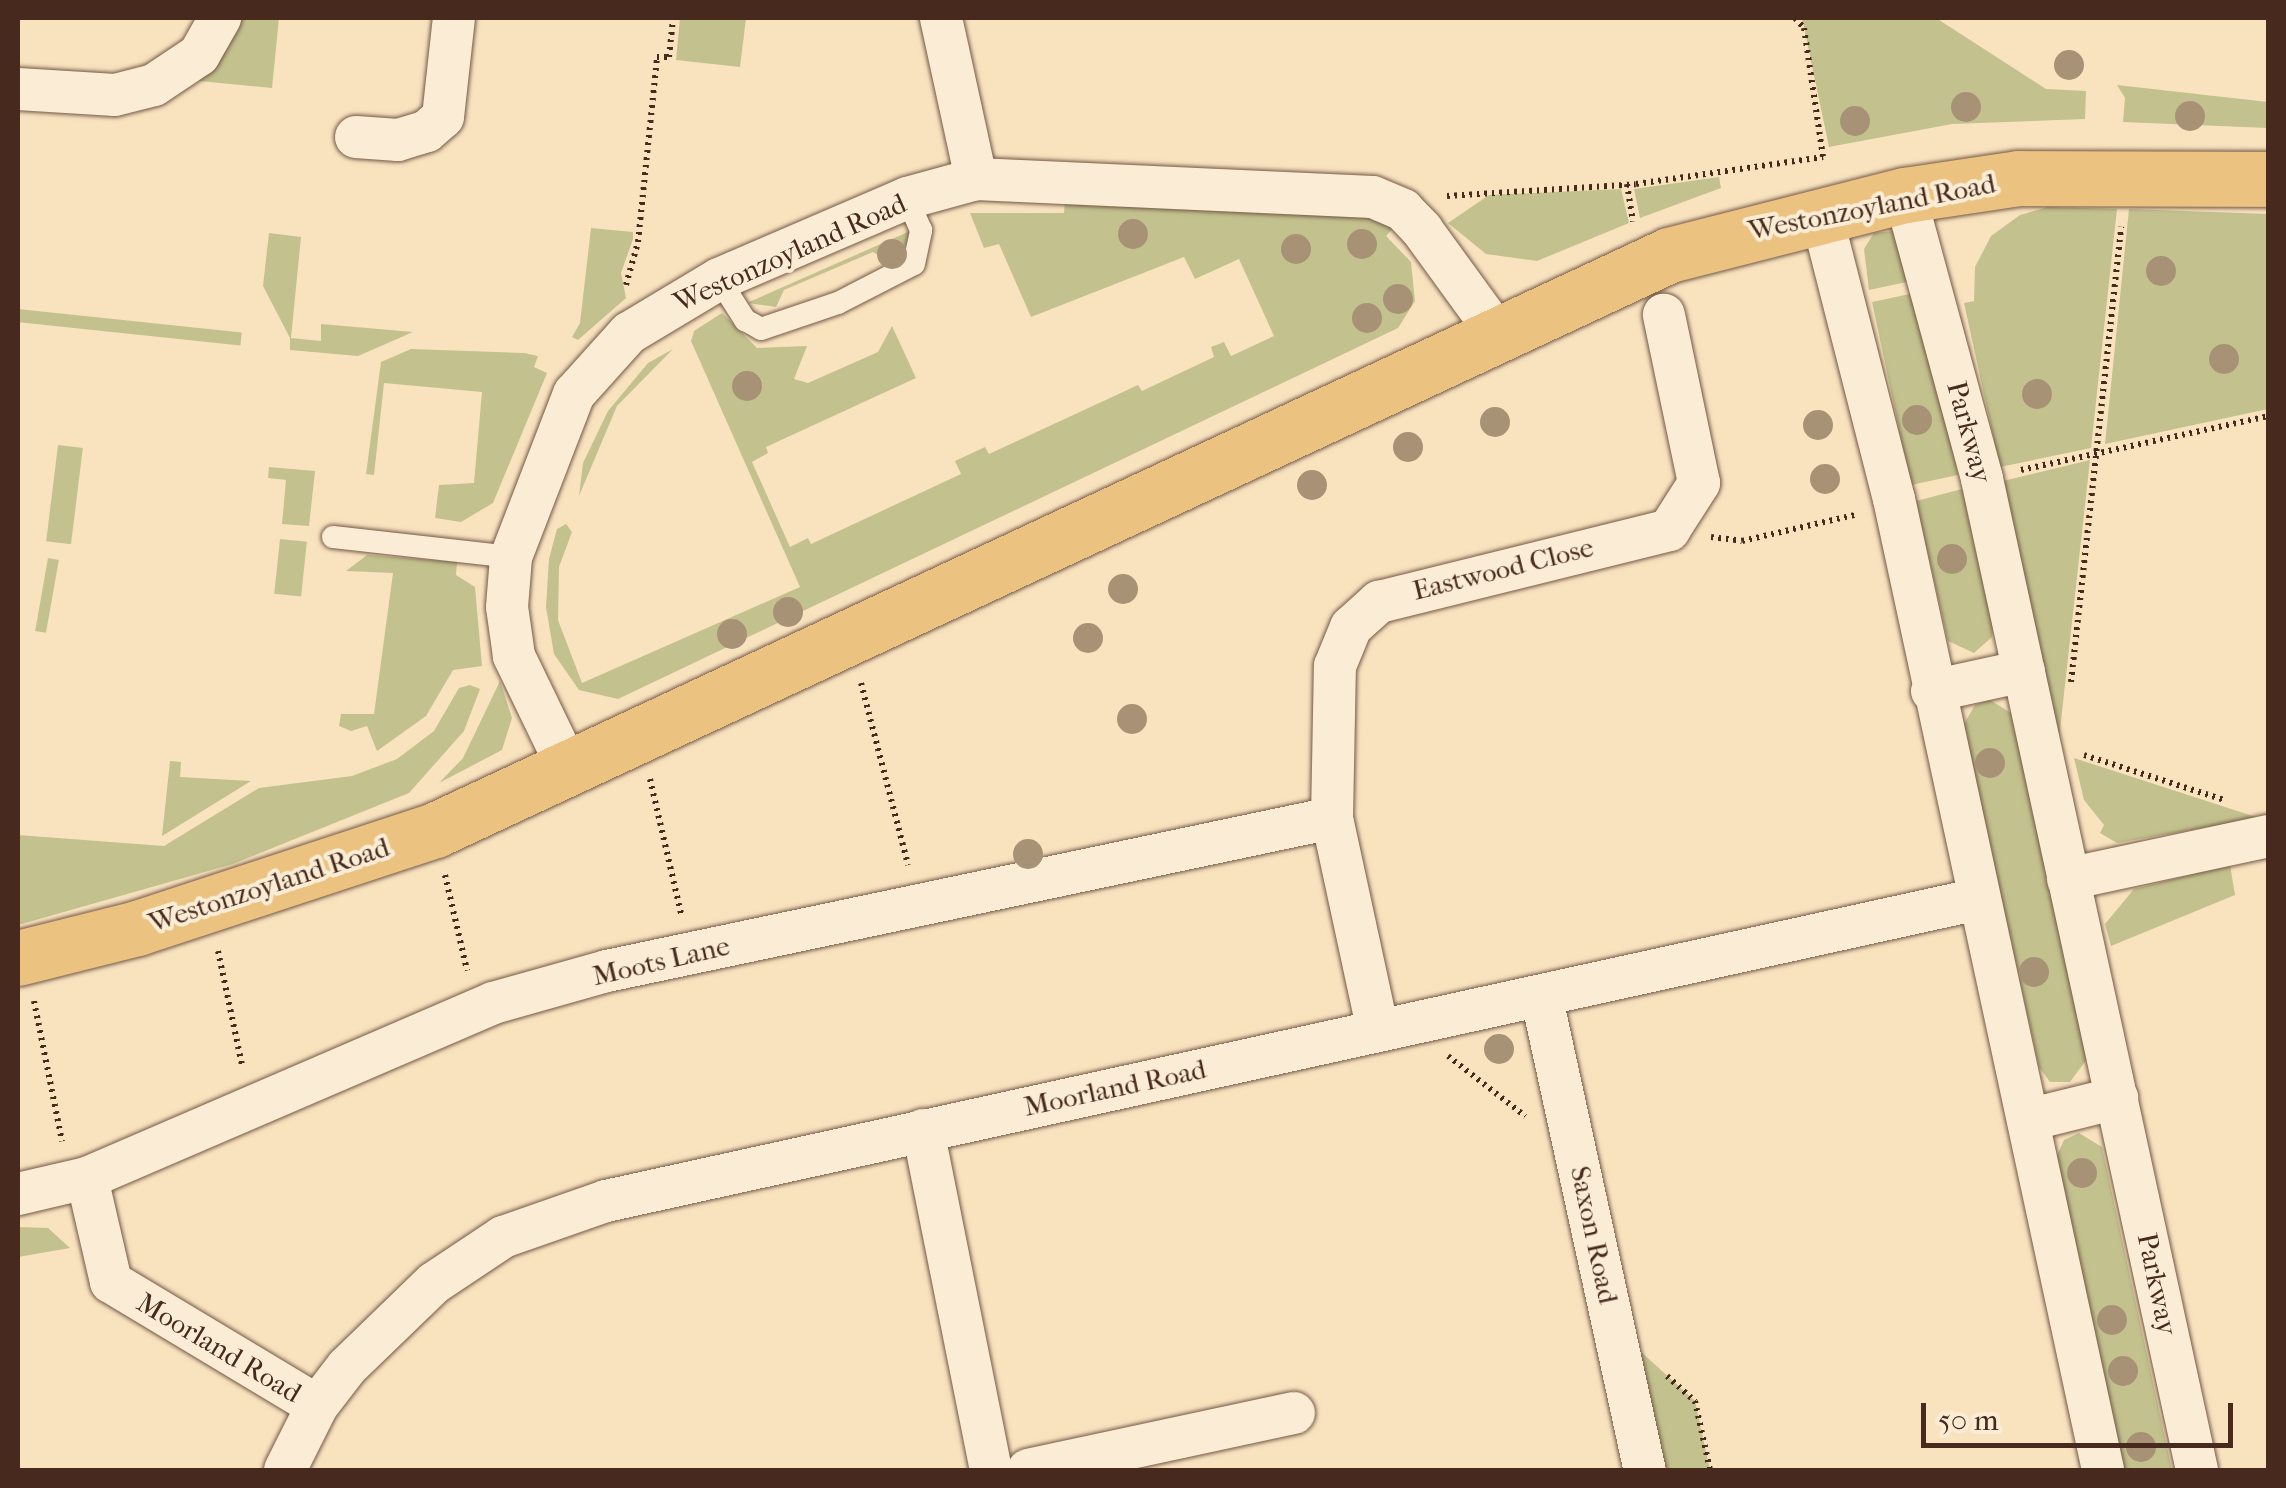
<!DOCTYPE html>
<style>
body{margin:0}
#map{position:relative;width:2286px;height:1488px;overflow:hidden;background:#f9e3bf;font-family:"IM FELL French Canon",serif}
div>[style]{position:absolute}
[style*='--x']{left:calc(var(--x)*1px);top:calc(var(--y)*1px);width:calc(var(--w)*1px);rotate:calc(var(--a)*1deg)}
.green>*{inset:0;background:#c3c28e;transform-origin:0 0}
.path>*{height:6px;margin-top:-3px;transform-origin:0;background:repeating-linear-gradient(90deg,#472a1d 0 2.5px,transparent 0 7.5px)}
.roads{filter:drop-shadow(0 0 2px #745846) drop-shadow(0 0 2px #745846)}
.service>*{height:22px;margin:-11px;padding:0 11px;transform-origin:11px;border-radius:11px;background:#fbedd5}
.minor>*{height:42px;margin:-21px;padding:0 21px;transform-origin:21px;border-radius:21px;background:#fbedd5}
.primary>*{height:55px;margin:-27.5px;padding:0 27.5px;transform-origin:27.5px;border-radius:27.5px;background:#ecc280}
.trees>*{width:30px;height:30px;margin:-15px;border-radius:50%;background:#a89275}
span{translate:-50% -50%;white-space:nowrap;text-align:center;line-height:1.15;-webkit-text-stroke:8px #fbedd5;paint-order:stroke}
.street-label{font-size:28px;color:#472a1d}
.frame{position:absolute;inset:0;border:20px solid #472a1d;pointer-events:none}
.scale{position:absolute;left:1921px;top:1403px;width:312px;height:45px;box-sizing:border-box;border:5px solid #472a1d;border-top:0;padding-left:12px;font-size:30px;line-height:35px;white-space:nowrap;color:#472a1d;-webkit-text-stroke:8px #fbedd5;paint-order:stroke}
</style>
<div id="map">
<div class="green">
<div style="clip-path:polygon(238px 18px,279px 18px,272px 88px,199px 81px)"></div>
<div style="clip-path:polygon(680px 18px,746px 18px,740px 67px,676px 60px)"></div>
<div style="clip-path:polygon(1802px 18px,1936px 18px,2046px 89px,2086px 91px,2085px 119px,1952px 124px,1829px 147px)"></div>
<div style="clip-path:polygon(2117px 85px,2268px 102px,2268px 128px,2123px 122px,2125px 98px)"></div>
<div style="clip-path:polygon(1719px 177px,1721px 188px,1640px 218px,1634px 189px)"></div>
<div style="clip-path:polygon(1621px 189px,1629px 223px,1537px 261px,1486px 254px,1448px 223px,1489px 195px)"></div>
<div style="clip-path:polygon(1065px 201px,1368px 214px,1394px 227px,1386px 236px,1411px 262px,1415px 301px,1398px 328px,618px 699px,579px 690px,554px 654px,546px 607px,549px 559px,557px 529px,566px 524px,572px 532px,559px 567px,558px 620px,582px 683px,800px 587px,691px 341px,694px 331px,722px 313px,757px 348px,807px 346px,794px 379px,808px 383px,878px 352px,892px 326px,916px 378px,766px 447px,768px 453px,752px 462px,790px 547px,808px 538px,811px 544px,961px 474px,955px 461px,985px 447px,989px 454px,1138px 385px,1142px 391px,1214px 357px,1211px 347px,1224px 342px,1231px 356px,1274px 336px,1239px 259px,1195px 279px,1184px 257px,1031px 317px,999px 244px,984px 248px,970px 213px,1064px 213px)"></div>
<div style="clip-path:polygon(2048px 207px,2117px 209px,2091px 448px,2000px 467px,1964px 303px,1974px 301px,1975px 267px,1991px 236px,2020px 215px)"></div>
<div style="clip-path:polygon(2129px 209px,2268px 214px,2268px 409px,2105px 444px)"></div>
<div style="clip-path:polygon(591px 228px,633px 232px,633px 239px,621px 273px,626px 298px,578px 340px,572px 337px,580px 323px)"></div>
<div style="clip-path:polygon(910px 231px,898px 267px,873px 252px,784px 290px,776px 307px,747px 303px)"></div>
<div style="clip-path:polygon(1894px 231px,1916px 280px,1869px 290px,1864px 249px,1874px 233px)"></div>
<div style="clip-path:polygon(269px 233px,301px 237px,291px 338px,321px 341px,321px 324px,413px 332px,358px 356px,290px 350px,290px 338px,263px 286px)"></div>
<div style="left:1919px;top:292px;width:187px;height:48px;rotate:78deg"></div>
<div style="left:18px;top:309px;width:225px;height:13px;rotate:6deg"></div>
<div style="clip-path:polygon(411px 349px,524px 353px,538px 356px,534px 367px,547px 373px,493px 503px,461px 522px,435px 518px,439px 485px,474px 483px,482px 392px,384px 383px,374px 475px,366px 474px,381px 362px)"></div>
<div style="clip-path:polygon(673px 349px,617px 406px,579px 496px,583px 463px,608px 411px,648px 363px)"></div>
<div style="left:58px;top:445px;width:25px;height:97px;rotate:7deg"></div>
<div style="clip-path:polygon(2090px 460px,2059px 739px,2003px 481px)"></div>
<div style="clip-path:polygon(269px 467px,315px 471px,309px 526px,282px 524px,286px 480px,268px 478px)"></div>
<div style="clip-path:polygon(1962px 489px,1993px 628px,1992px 637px,1974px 653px,1948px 641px,1916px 501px)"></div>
<div style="left:280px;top:539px;width:27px;height:55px;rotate:6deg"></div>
<div style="clip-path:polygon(367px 555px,457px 562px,456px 575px,475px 587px,482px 666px,453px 670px,426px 716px,377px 751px,367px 726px,351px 731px,339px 726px,341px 714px,374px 714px,393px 573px,346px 571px)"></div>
<div style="left:48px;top:558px;width:11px;height:74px;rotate:10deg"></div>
<div style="clip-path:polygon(500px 681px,512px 718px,502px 750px,439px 783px,463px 758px)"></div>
<div style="clip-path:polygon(470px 685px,480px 689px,464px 731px,409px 793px,233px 864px,18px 925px,18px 835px,164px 846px,259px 788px,352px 776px,397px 759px,434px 731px,459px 688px)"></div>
<div style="clip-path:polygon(1990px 700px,2011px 713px,2087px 1059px,2070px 1082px,2050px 1082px,2039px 1067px,1988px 838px,1964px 724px,1975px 705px)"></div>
<div style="clip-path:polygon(2074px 758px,2259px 818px,2117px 843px,2100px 833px,2104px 825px,2084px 800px)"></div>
<div style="clip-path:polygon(170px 761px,181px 762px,180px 777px,251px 781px,162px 836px)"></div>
<div style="clip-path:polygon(2230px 865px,2235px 895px,2111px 946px,2105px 924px,2134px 889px)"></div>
<div style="clip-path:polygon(2079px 1133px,2102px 1147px,2172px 1470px,2124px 1470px,2056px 1158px,2064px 1140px)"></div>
<div style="clip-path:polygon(18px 1227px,48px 1228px,70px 1248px,18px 1257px)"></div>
<div style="clip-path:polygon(1639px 1350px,1695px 1401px,1710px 1470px,1666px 1470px)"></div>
</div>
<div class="path">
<div style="--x:1795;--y:18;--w:13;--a:48"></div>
<div style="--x:1804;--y:28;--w:130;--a:81.6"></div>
<div style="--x:1627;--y:184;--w:38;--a:81"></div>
<div style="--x:1447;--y:196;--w:189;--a:-3.6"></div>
<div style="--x:1636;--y:184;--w:189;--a:-8.2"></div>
<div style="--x:626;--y:285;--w:45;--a:-74.4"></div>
<div style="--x:638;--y:242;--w:186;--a:-84.1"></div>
<div style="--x:657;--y:57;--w:12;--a:0"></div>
<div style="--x:669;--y:57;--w:39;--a:-84"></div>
<div style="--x:2021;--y:470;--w:253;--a:-12.3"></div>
<div style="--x:1711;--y:537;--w:31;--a:7"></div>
<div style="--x:1742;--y:541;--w:116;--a:-13"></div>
<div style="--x:2071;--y:682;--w:458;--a:-83.7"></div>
<div style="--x:861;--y:683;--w:188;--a:75.5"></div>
<div style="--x:2084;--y:755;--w:147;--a:17.8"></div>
<div style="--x:650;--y:779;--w:138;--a:77"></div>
<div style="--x:445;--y:875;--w:98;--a:77"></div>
<div style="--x:218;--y:951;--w:116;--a:78.1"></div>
<div style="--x:34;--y:1001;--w:143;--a:78.7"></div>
<div style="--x:1448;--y:1056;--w:98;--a:37.9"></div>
<div style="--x:1667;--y:1376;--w:38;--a:42"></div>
<div style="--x:1695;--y:1401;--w:71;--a:77.7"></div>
</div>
<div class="roads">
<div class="service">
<div style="--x:719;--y:279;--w:49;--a:57.6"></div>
<div style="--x:745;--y:320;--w:18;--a:29"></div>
<div style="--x:761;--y:329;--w:81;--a:-18.7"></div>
<div style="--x:838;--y:303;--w:85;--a:-27.2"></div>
<div style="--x:914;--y:264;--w:35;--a:-78"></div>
<div style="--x:921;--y:230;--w:35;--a:-114"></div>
<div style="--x:333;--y:537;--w:179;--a:6.4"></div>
</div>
<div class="minor">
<div style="--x:941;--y:18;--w:165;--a:77.7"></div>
<div style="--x:18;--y:89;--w:97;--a:3.5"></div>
<div style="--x:115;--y:95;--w:40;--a:-14.4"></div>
<div style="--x:154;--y:85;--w:54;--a:-33.7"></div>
<div style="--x:199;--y:55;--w:43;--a:-60.4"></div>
<div style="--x:356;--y:137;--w:42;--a:4.1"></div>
<div style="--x:398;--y:140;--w:30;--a:-17"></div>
<div style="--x:427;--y:131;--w:21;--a:-41"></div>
<div style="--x:443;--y:117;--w:100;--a:-83.7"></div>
<div style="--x:1905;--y:195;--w:294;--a:74.8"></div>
<div style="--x:1982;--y:479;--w:1014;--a:77.76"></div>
<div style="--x:1821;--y:213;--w:295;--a:75.7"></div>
<div style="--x:1894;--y:499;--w:993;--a:77.85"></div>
<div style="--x:1932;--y:691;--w:94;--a:-12.3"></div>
<div style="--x:569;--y:770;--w:127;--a:-115.8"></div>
<div style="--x:514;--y:656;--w:49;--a:-98.1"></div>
<div style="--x:507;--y:607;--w:50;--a:-85.4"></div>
<div style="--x:511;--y:557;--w:175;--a:-68.9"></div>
<div style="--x:574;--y:394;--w:82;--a:-48"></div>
<div style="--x:629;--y:333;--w:105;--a:-31"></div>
<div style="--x:719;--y:279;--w:205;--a:-23.3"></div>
<div style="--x:907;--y:198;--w:72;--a:-15.4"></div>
<div style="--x:976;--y:179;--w:397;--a:2.6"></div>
<div style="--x:1373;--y:197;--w:33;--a:23"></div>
<div style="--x:1403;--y:210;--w:28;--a:46"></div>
<div style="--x:1422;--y:230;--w:126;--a:54"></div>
<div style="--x:2068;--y:879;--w:205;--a:-12.1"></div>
<div style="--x:1542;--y:999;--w:482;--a:77.7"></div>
<div style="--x:1378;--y:1031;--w:218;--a:-102.2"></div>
<div style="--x:1332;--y:818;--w:152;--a:-88.9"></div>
<div style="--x:1335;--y:666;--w:42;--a:-67.7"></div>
<div style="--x:1351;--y:627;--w:38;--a:-42"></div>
<div style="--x:1379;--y:602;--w:299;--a:-13.9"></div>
<div style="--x:1669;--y:530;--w:56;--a:-57.4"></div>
<div style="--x:1699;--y:483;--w:172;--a:-101.8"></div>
<div style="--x:2028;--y:1120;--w:92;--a:-13.9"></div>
<div style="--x:923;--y:1130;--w:347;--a:78.7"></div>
<div style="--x:87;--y:1178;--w:107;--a:77"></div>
<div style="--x:111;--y:1282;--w:240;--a:31"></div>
<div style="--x:18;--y:1194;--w:71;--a:-13.1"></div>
<div style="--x:87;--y:1178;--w:442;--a:-23.3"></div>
<div style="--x:493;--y:1003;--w:118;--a:-15.7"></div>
<div style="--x:607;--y:971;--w:741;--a:-11.92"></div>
<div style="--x:285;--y:1470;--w:72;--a:-63.4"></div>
<div style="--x:317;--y:1406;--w:49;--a:-52.4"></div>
<div style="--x:347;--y:1367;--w:121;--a:-44"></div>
<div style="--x:434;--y:1283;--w:83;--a:-33.7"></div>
<div style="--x:503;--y:1237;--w:109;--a:-19.3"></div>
<div style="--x:606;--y:1201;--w:1406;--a:-12.41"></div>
<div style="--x:1028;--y:1470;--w:272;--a:-12.1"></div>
</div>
<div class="primary">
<div style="--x:18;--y:958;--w:123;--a:-14.1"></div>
<div style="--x:137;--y:928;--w:314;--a:-18.2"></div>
<div style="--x:435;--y:830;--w:1361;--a:-24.98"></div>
<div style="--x:1669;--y:255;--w:244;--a:-14.3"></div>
<div style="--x:1905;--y:195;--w:115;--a:-8.5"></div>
<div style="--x:2019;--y:178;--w:249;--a:0.2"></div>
</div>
</div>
<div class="trees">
<div style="left:2069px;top:65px"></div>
<div style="left:1966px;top:107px"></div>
<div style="left:2190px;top:116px"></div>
<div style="left:1855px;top:121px"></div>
<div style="left:1133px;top:234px"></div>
<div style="left:1362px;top:244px"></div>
<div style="left:1296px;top:249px"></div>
<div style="left:892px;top:254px"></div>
<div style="left:2161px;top:271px"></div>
<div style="left:1398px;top:299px"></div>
<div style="left:1367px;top:318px"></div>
<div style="left:2224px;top:359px"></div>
<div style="left:747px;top:386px"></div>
<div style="left:2037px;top:394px"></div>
<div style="left:1917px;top:420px"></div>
<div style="left:1495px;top:422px"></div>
<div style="left:1818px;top:425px"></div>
<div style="left:1408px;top:447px"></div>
<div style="left:1825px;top:479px"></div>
<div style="left:1312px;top:485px"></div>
<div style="left:1952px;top:559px"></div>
<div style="left:1123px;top:589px"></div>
<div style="left:788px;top:612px"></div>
<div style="left:732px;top:634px"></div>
<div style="left:1088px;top:638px"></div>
<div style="left:1132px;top:719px"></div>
<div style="left:1990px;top:763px"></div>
<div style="left:1028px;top:854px"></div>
<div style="left:2034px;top:972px"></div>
<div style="left:1499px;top:1049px"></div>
<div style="left:2082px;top:1173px"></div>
<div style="left:2112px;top:1320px"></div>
<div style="left:2123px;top:1371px"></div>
<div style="left:2141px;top:1447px"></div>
</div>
<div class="street-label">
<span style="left:1872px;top:207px;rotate:-11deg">Westonzoyland Road</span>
<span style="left:790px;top:253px;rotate:-24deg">Westonzoyland Road</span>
<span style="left:1969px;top:432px;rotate:75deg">Parkway</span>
<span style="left:1503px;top:569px;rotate:-14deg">Eastwood Close</span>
<span style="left:269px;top:885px;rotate:-18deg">Westonzoyland Road</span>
<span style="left:661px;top:961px;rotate:-13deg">Moots Lane</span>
<span style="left:1115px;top:1088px;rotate:-12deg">Moorland Road</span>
<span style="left:1594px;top:1235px;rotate:78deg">Saxon Road</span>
<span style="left:2157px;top:1284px;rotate:78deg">Parkway</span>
<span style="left:219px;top:1348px;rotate:31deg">Moorland Road</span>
</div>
<div class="frame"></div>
<div class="scale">50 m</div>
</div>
